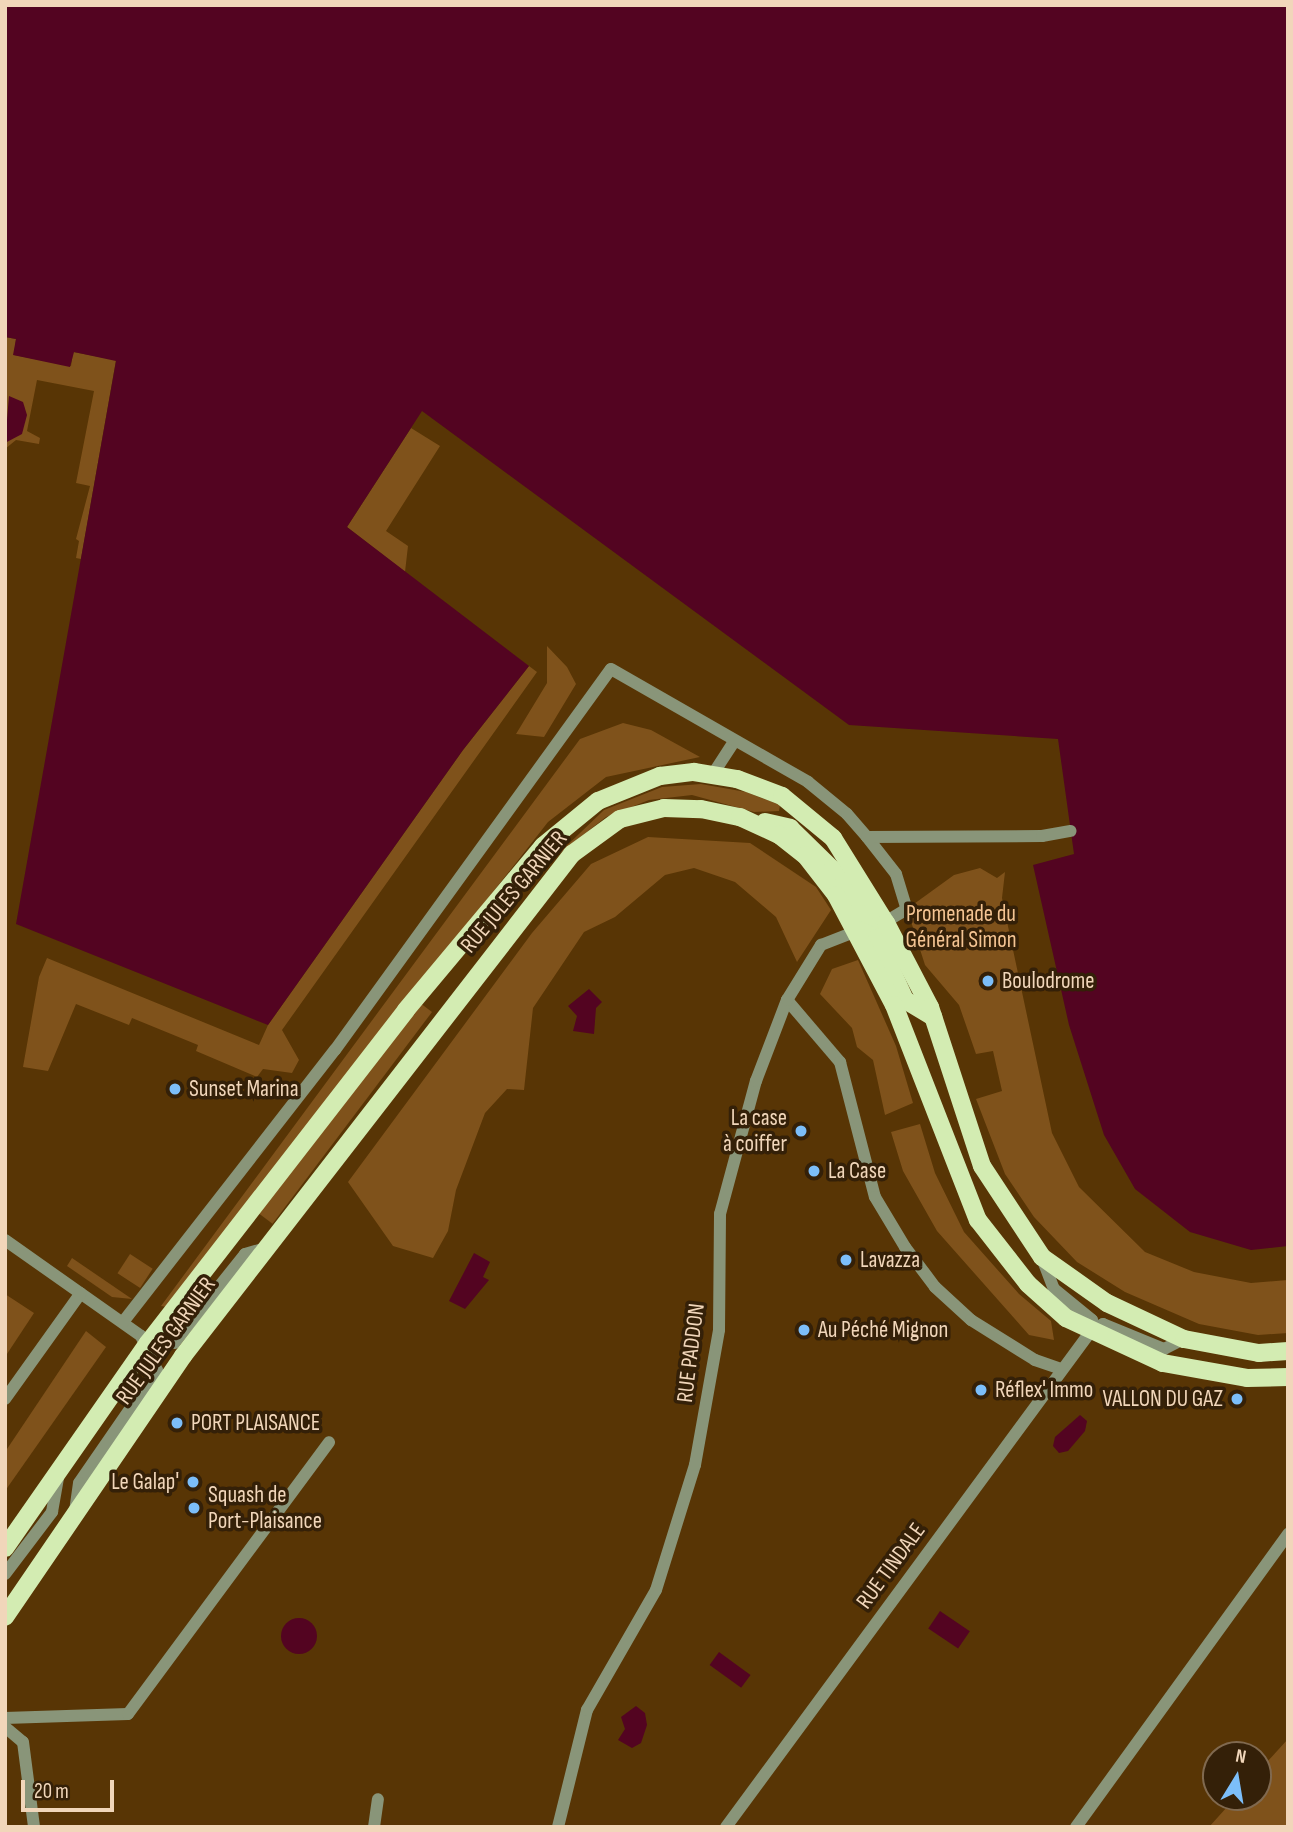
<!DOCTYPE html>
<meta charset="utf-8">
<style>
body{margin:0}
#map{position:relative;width:1293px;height:1832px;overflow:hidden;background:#583505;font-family:"Sofia Sans Condensed",sans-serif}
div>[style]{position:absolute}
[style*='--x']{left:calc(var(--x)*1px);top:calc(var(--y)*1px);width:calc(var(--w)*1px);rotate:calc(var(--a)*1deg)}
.green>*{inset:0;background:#7f521b;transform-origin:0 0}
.water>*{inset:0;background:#530421;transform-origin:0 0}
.round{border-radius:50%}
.minor>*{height:12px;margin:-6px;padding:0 6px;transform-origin:6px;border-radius:6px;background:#899579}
.major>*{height:18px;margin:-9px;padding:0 9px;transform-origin:9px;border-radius:9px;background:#d3ecb2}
.dots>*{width:19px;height:19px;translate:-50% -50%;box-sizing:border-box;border:4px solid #342008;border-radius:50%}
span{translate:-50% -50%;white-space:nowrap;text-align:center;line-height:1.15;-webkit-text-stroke:7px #342008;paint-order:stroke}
.street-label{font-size:23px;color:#f1d6ba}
.park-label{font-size:23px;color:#f4c493}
.poi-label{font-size:23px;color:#f1d6ba}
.left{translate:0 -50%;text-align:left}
.right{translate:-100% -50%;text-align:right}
.frame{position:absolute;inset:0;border:7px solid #f1d6ba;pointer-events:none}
.north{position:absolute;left:1202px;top:1741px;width:70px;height:70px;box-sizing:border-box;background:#342008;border:2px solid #80694f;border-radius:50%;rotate:11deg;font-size:19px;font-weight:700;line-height:28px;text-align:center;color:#f1d6ba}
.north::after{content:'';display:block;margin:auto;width:24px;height:32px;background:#7cbef9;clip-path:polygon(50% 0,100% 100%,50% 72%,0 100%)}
.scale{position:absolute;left:21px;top:1780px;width:93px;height:32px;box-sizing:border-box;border:4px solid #f1d6ba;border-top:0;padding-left:9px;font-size:21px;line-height:24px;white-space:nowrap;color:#f1d6ba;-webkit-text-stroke:5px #342008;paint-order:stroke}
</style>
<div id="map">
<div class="green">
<div style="clip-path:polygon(5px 337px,16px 339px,14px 355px,71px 366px,73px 352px,116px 360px,81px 559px,76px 558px,79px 541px,76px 539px,90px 486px,76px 483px,94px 391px,37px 380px,27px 431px,40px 438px,39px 444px,16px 440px,5px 449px)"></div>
<div style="clip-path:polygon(411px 428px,440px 446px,386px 531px,408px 546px,405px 572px,347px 527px)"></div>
<div style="clip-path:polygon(547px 646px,567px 667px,576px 684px,544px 737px,516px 734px,547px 683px)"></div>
<div style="clip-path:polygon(529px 666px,537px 672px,282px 1030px,299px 1060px,292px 1073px,263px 1069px,257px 1077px,196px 1051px,198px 1045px,132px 1018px,129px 1025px,76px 1004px,48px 1071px,23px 1067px,39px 977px,47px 958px,259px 1045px,268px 1025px,463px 750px)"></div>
<div style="clip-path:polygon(623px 723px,651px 730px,700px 757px,606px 777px,548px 822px,167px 1307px,161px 1306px,580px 739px)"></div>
<div style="clip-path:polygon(701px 784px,746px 792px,780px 805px,779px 811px,754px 812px,692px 795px,649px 800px,606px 817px,556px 856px,604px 810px,662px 787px)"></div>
<div style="clip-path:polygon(648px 837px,750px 843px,816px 887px,831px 910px,797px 962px,776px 917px,735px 882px,694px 868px,665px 875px,615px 917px,584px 932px,533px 1008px,524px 1090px,507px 1089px,485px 1113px,456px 1190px,448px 1231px,433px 1258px,393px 1246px,348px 1182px,532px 933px,591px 864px)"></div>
<div style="clip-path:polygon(980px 868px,997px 878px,1005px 872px,1002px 898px,1052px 1133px,1079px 1187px,1145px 1252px,1194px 1272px,1251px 1283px,1288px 1280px,1288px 1333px,1258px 1335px,1199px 1324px,1125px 1292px,1077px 1262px,1034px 1217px,1005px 1174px,976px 1099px,1002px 1091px,993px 1051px,976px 1054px,959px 1005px,925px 965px,907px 909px,954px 875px)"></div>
<div style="clip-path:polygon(858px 960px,896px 1046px,913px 1103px,885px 1115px,873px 1060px,857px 1047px,852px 1028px,820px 994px,832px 969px)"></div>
<div style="left:432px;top:1012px;width:265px;height:17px;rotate:127deg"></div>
<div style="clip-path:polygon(920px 1124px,935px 1173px,964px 1232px,1019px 1294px,1051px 1321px,1054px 1340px,1029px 1335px,937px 1231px,903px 1171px,891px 1132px)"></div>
<div style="left:130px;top:1254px;width:27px;height:23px;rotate:33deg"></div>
<div style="clip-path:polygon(72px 1258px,132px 1299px,112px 1297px,67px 1266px)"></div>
<div style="clip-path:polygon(5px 1294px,34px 1313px,5px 1357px)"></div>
<div style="clip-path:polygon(86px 1331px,106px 1347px,5px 1491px,5px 1452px)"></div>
<div style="clip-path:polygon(1288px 1739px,1288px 1827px,1209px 1827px,1236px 1797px,1258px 1797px,1258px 1772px)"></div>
</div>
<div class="water">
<div style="clip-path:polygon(5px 5px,1288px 5px,1288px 1246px,1251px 1250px,1190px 1232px,1135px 1189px,1104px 1135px,1069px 1025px,1033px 865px,1074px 854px,1058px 739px,849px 725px,422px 411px,347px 527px,529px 666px,463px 750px,268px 1025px,16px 924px,116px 361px,74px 352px,70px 367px,13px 355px,16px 339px,5px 337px)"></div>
<div style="clip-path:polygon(9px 396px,23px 402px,27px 415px,22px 434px,5px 443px)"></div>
<div style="clip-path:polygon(589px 989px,602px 1002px,596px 1008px,594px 1034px,573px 1031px,577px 1016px,568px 1006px)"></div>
<div style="clip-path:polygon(474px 1253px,490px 1262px,483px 1277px,489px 1280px,465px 1309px,449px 1301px)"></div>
<div style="clip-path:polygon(1080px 1415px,1087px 1421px,1085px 1431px,1068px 1451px,1059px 1453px,1053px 1446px,1055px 1437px)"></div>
<div style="left:940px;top:1611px;width:36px;height:21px;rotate:34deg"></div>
<div class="round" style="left:281px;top:1618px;width:36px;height:36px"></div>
<div style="left:719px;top:1652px;width:39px;height:16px;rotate:36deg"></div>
<div style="clip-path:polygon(636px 1706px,645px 1713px,647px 1725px,641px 1743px,632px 1748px,618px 1740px,625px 1729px,621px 1717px)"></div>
</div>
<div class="minor">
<div style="--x:713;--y:774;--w:38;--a:-57"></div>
<div style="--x:867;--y:837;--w:47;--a:51.9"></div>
<div style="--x:896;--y:874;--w:37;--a:73"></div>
<div style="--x:907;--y:909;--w:31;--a:149"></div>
<div style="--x:787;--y:1000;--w:82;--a:49.5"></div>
<div style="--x:840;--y:1062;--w:139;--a:75.5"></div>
<div style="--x:875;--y:1197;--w:58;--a:59"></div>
<div style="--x:905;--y:1247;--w:50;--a:53.1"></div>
<div style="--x:935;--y:1287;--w:49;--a:42.5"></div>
<div style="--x:971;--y:1320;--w:75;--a:32"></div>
<div style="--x:1035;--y:1360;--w:28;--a:19"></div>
<div style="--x:5;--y:1240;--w:166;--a:35.2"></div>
<div style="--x:141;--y:1336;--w:38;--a:65"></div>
<div style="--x:157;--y:1370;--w:137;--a:124.6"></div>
<div style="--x:79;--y:1483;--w:28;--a:98"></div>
<div style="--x:1042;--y:1258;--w:33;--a:69"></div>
<div style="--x:1054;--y:1289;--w:49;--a:39.2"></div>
<div style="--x:1092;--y:1320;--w:11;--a:95"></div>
<div style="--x:123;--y:1322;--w:345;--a:-52.1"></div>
<div style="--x:335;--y:1050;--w:470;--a:-54.1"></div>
<div style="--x:611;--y:669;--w:227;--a:29.8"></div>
<div style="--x:808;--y:782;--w:50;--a:39.4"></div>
<div style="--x:847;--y:814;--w:30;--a:49"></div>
<div style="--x:867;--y:837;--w:175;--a:-0.3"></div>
<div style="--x:1042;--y:836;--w:29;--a:-10"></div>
<div style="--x:148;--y:1343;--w:26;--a:0"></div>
<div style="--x:174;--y:1343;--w:114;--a:-51.4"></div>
<div style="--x:245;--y:1254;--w:22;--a:-16"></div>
<div style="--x:5;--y:1399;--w:130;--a:-54.4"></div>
<div style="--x:5;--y:1574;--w:78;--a:-52.8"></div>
<div style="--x:52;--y:1512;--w:39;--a:-80"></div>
<div style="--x:5;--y:1718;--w:123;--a:-1.9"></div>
<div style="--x:128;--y:1714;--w:338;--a:-53.5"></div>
<div style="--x:5;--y:1727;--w:23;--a:40"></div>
<div style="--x:23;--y:1742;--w:86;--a:82.6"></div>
<div style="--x:374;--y:1827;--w:28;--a:-82"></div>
<div style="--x:558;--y:1827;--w:121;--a:-76.1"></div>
<div style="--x:587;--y:1710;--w:138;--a:-60.1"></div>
<div style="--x:656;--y:1590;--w:131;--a:-72.7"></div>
<div style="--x:695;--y:1465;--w:137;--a:-79.9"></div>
<div style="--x:719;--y:1330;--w:116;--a:-89.5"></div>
<div style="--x:720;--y:1214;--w:138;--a:-74.9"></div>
<div style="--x:756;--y:1081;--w:87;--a:-69.1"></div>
<div style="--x:787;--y:1000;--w:65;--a:-58.3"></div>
<div style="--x:821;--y:945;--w:44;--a:-21.3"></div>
<div style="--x:726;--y:1827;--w:616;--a:-53.65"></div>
<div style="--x:1091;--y:1331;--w:14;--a:-30"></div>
<div style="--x:1103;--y:1324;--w:66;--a:22.3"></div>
<div style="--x:1164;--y:1349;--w:22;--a:-27"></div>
<div style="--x:1076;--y:1827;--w:362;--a:-54.1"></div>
</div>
<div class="major">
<div style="--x:765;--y:822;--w:26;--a:13"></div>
<div style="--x:790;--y:828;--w:59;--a:44.3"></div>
<div style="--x:832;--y:869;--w:54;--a:56.3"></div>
<div style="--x:862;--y:914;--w:26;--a:21"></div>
<div style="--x:858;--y:930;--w:21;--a:23"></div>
<div style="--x:877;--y:938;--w:68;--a:65.7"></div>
<div style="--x:905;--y:1000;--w:33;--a:31"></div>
<div style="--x:5;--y:1548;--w:250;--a:-55.1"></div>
<div style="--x:148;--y:1343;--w:421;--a:-52.2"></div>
<div style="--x:406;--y:1010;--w:214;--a:-50.1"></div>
<div style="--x:543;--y:846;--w:71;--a:-39.3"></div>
<div style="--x:598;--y:801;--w:67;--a:-22"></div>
<div style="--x:660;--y:776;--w:34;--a:-7"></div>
<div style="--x:694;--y:772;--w:44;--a:9.2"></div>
<div style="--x:737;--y:779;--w:48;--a:20.7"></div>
<div style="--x:782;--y:796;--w:66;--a:39.5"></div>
<div style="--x:833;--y:838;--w:100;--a:58.1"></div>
<div style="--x:886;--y:923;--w:95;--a:62.4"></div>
<div style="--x:930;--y:1007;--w:167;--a:71.9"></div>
<div style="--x:982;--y:1166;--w:109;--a:56.6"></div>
<div style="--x:1042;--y:1257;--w:80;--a:35.3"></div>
<div style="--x:1107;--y:1303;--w:85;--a:25.1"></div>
<div style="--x:1184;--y:1339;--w:76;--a:10.6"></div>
<div style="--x:1259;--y:1353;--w:29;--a:-4"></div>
<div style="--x:5;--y:1617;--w:316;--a:-55.7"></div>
<div style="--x:183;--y:1356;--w:635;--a:-52.23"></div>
<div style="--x:572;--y:854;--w:59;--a:-36.1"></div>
<div style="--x:620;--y:819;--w:45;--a:-14"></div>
<div style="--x:664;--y:808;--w:37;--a:2"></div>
<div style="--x:701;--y:809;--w:40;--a:12"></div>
<div style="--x:740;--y:817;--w:43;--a:24.8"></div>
<div style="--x:779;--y:835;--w:33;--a:38"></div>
<div style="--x:805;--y:855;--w:51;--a:52.2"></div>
<div style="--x:836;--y:895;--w:124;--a:62.2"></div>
<div style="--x:894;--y:1005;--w:231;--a:68.7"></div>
<div style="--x:978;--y:1220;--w:81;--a:52"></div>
<div style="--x:1028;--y:1284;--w:51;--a:41.8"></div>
<div style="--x:1066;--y:1318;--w:107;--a:24.9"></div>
<div style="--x:1163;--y:1363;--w:85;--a:10.1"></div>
<div style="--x:1247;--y:1378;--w:41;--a:-1.4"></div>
</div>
<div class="dots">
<div style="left:988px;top:981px;background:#7cbef9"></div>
<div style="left:175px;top:1089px;background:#7cbef9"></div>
<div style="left:801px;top:1131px;background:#7cbef9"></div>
<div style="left:814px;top:1171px;background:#7cbef9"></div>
<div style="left:846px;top:1260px;background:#7cbef9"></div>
<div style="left:804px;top:1330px;background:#7cbef9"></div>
<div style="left:981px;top:1390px;background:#7cbef9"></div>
<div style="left:1237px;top:1399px;background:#7cbef9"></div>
<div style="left:177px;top:1423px;background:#7cbef9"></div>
<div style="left:193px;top:1482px;background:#7cbef9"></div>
<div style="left:194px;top:1508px;background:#7cbef9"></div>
</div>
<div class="street-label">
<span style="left:514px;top:892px;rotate:-50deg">RUE JULES GARNIER</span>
<span style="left:166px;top:1341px;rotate:-54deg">RUE JULES GARNIER</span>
<span style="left:691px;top:1353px;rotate:-83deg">RUE PADDON</span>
<span style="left:891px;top:1566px;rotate:-54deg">RUE TINDALE</span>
</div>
<div class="park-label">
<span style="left:961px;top:927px">Promenade du<br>Général Simon</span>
</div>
<div class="poi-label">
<span class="left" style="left:1002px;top:981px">Boulodrome</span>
<span class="left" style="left:189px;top:1089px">Sunset Marina</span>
<span class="right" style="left:787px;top:1131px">La case<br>à coiffer</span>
<span class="left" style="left:828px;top:1171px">La Case</span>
<span class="left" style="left:860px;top:1260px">Lavazza</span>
<span class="left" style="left:818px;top:1330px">Au Péché Mignon</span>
<span class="left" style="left:995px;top:1390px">Réflex' Immo</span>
<span class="right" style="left:1223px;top:1399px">VALLON DU GAZ</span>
<span class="left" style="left:191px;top:1423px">PORT PLAISANCE</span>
<span class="right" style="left:179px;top:1482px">Le Galap'</span>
<span class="left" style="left:208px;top:1508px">Squash de<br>Port-Plaisance</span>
</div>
<div class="frame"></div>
<div class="north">N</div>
<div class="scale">20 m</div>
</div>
